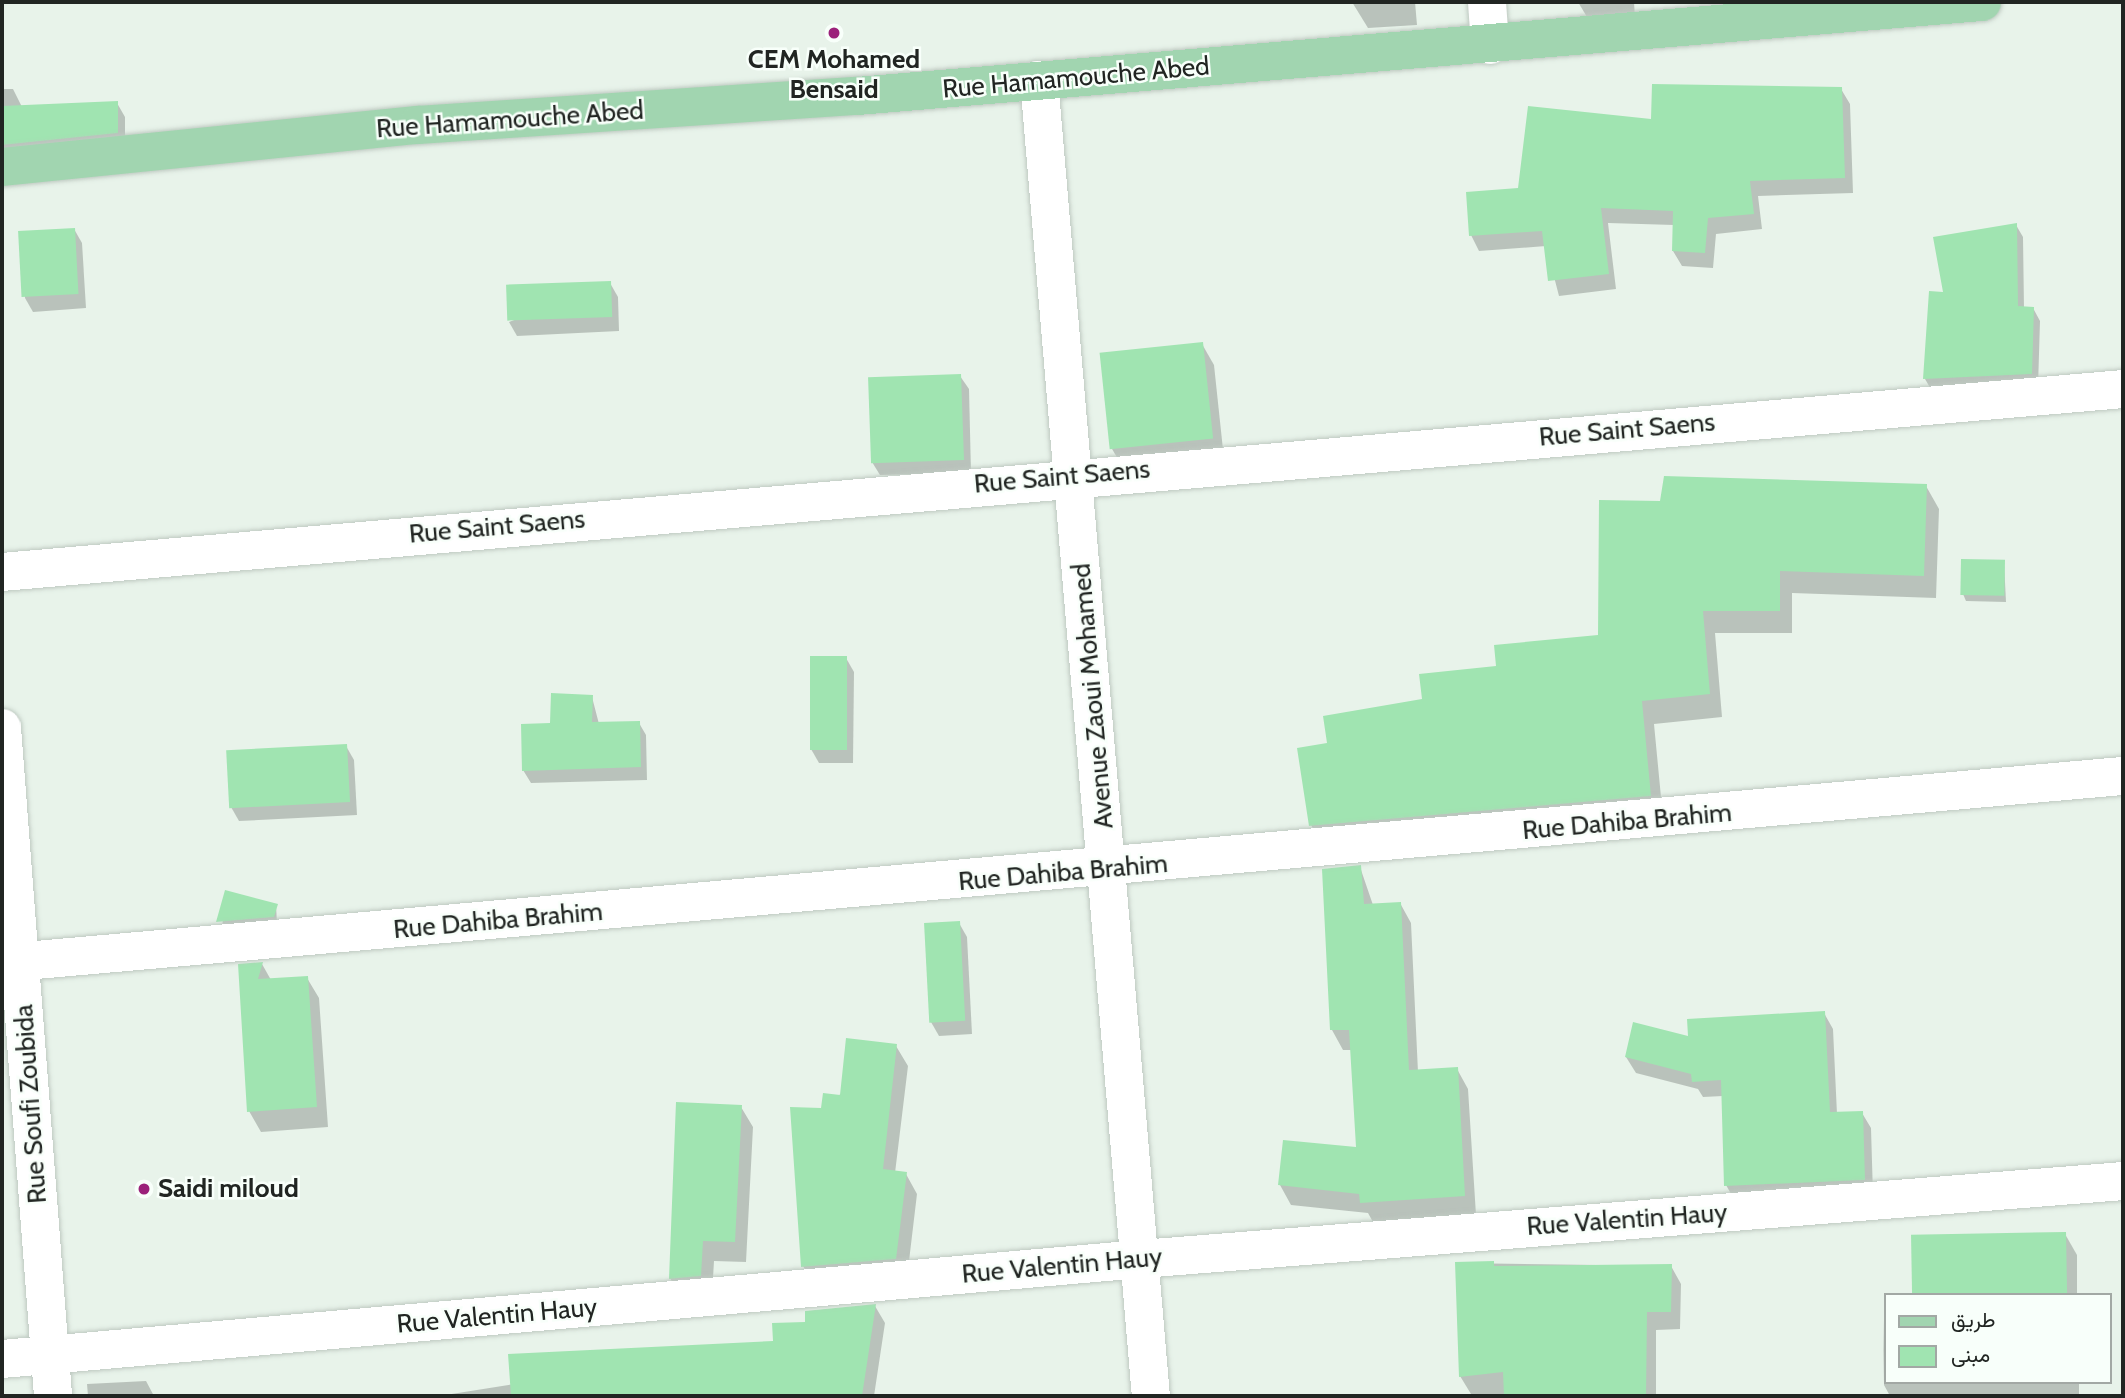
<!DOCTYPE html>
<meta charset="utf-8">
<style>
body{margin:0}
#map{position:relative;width:2125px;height:1398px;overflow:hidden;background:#e8f3ea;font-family:Cabin,Vazirmatn,sans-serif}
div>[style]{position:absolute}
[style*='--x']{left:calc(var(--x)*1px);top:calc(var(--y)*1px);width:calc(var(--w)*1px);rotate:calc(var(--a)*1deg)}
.shadow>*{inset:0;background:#0003}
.building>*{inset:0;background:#a0e4b1;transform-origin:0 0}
.roads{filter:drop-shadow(0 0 2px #bec9c1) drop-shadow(0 0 2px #bec9c1)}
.minor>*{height:38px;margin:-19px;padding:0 19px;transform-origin:19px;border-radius:19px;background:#fff}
.major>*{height:38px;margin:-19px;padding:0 19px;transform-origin:19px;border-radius:19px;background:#a1d5b0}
.dots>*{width:19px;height:19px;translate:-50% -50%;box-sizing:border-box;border:4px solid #f8fffa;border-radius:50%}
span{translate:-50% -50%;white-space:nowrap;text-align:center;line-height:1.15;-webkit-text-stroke:5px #f8fffa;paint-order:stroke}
.poi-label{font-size:26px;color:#212522;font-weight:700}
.left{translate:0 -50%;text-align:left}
.street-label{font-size:26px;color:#212522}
.frame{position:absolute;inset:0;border:4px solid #212522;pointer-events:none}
.legend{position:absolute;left:1884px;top:1293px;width:228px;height:91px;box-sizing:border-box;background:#f8fffa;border:2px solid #a2a8a4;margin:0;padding:9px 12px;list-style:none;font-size:21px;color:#212522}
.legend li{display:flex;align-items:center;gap:14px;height:35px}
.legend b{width:35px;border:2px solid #a2a8a4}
</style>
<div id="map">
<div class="shadow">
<div style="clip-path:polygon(1352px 2px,1415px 2px,1417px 25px,1368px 28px)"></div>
<div style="clip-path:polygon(1578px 2px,1634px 2px,1635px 19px,1590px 22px)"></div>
<div style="clip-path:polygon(2px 89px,13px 89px,22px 107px,117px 103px,125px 117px,125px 147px,2px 158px)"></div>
<div style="clip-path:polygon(1841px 89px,1850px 104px,1853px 193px,1758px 196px,1762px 229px,1716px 234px,1713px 268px,1682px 266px,1673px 251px,1674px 225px,1608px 223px,1616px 289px,1559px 296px,1546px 246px,1479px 251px,1471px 235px,1520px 190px,1653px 121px)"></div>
<div style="clip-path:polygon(2016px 225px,2023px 237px,2024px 308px,2033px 308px,2040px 321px,2038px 387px,1932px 391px,1925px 379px,1945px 294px)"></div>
<div style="clip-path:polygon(74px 229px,82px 243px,86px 308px,33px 312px,25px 298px,20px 233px)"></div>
<div style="clip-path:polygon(610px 283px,618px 297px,619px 331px,517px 336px,509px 322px)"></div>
<div style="clip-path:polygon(1202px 344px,1214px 365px,1224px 459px,1124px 469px,1112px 449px)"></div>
<div style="clip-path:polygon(960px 376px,969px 389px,971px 473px,880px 475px,872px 462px)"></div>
<div style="clip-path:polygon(1926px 486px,1939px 509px,1936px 598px,1792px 593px,1792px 633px,1715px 633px,1722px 717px,1654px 724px,1663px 818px,1324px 848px,1311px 825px,1329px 744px,1498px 668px,1600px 636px,1661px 503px)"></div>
<div style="clip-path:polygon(2004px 562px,2006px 602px,1966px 601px,1963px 594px)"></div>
<div style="clip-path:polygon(846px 658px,854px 672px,853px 763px,819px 763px,811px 749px)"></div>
<div style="clip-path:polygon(592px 697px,599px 724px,639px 723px,646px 735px,647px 780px,531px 783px,523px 770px,551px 725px)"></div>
<div style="clip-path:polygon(346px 746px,354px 760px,357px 815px,239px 821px,231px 807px)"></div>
<div style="clip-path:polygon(1360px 867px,1373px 905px,1400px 903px,1411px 923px,1418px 1072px,1457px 1069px,1468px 1089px,1476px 1215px,1373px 1222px,1368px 1213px,1291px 1205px,1280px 1185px,1358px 1149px,1352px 1050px,1343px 1050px,1332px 1030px)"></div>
<div style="clip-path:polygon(226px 892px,276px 906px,277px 923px,222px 928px)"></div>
<div style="clip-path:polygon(959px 923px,967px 937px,972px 1034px,939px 1036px,931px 1022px)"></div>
<div style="clip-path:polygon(262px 964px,271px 980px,307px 978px,319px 998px,328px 1127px,261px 1132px,249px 1111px,240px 966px)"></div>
<div style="clip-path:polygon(1824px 1013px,1833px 1029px,1837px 1114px,1862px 1113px,1871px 1128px,1873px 1195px,1735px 1201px,1726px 1185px,1723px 1096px,1703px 1097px,1698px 1089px,1636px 1073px,1626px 1057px)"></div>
<div style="clip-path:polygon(896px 1046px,908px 1066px,895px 1173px,906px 1174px,917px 1194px,907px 1278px,815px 1286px,803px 1266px,822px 1110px)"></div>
<div style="clip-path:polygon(741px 1107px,753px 1127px,746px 1262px,714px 1261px,712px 1296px,682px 1299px,670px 1278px)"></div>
<div style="clip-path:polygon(2065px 1234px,2077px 1255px,2077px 1295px,1914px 1295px)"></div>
<div style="clip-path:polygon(1457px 1263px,1671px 1266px,1681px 1284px,1680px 1329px,1656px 1330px,1656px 1396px,1471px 1394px,1460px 1376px)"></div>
<div style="clip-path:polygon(875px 1306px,885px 1323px,874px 1396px,439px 1396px,775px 1343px,807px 1323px)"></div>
<div style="clip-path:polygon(1883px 1318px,1885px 1382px,2079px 1382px,2079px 1396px,1890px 1396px,1884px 1385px)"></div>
<div style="clip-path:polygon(146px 1381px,154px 1396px,88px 1396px,87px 1384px)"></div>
</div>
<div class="building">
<div style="clip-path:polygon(1652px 84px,1842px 87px,1845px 178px,1750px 181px,1754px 214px,1708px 218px,1705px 253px,1672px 251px,1673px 211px,1601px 208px,1609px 274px,1548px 281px,1542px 231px,1469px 236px,1466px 192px,1518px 188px,1528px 106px,1651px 119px)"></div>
<div style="clip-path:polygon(118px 101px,118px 133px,2px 145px,2px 106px)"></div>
<div style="clip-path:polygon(2017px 223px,2018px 306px,2034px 307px,2032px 374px,1923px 379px,1929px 291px,1943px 292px,1933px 237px)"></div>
<div style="left:75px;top:228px;width:66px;height:57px;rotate:87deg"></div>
<div style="left:611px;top:281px;width:36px;height:105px;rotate:88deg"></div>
<div style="left:1203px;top:342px;width:97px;height:104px;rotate:84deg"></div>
<div style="left:961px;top:374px;width:86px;height:93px;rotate:88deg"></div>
<div style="clip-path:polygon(1664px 476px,1927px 484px,1924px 576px,1780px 571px,1780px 611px,1703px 611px,1710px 694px,1642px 701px,1651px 796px,1309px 826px,1297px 748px,1327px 743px,1323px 716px,1422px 699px,1419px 674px,1496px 666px,1494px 645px,1598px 635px,1599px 500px,1660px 501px)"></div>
<div style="left:1961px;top:559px;width:44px;height:36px;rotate:1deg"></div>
<div style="left:810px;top:656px;width:37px;height:94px"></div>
<div style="clip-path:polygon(551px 693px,593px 695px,592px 722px,640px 721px,641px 767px,522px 771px,521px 724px,550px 723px)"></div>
<div style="left:347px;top:744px;width:58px;height:121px;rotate:87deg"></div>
<div style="clip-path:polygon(1361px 865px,1364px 904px,1401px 902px,1409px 1070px,1458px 1067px,1465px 1196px,1360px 1203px,1359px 1194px,1278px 1185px,1283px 1140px,1356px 1147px,1349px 1030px,1330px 1030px,1322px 869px)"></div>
<div style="clip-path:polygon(225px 890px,278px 904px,274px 917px,216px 922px)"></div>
<div style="left:960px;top:921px;width:100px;height:36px;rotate:87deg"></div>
<div style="clip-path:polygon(263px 962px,258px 979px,308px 976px,317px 1107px,247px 1112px,238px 964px)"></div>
<div style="clip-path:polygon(1825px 1011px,1830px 1112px,1863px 1111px,1865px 1180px,1724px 1186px,1721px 1080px,1692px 1082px,1691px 1074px,1625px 1057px,1633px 1022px,1688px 1036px,1687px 1019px)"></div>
<div style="clip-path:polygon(846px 1038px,897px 1044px,883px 1169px,907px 1172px,896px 1259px,801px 1267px,790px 1107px,821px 1108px,823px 1093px,840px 1095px)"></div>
<div style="clip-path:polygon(676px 1102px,742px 1105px,735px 1242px,703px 1241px,701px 1276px,669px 1279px)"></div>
<div style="left:2066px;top:1232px;width:63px;height:155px;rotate:89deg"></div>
<div style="clip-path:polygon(1494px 1261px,1494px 1266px,1672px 1264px,1671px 1312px,1647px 1312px,1646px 1396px,1504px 1396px,1503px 1372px,1459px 1377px,1455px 1262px)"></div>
<div style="clip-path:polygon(876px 1304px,862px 1396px,511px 1396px,508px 1354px,773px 1341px,772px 1323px,805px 1322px,805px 1311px)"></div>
</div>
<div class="roads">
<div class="minor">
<div style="--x:1487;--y:2;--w:43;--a:86"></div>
<div style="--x:1039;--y:80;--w:1321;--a:85.14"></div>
<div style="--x:2;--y:572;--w:2129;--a:-4.93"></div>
<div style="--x:2;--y:728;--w:670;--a:85.63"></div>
<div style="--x:2;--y:963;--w:2129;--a:-5.04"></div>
<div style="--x:2;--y:1359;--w:1143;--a:-5.02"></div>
<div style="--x:1141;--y:1259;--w:985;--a:-4.54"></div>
</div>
<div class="major">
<div style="--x:2;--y:167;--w:418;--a:-5.8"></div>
<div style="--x:418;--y:125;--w:440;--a:-3.8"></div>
<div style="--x:857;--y:96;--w:1129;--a:-4.78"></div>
</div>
</div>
<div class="dots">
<div style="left:834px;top:33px;background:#9b217a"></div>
<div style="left:144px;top:1189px;background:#9b217a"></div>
</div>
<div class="poi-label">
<span style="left:834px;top:75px">CEM Mohamed<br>Bensaid</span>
<span class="left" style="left:158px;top:1189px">Saidi miloud</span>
</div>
<div class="street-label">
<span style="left:1076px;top:78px;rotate:-5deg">Rue Hamamouche Abed</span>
<span style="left:510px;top:120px;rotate:-4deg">Rue Hamamouche Abed</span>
<span style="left:1627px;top:430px;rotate:-5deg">Rue Saint Saens</span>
<span style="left:1062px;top:477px;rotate:-5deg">Rue Saint Saens</span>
<span style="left:497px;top:527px;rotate:-5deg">Rue Saint Saens</span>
<span style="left:1093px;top:696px;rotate:-95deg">Avenue Zaoui Mohamed</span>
<span style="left:1627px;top:822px;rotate:-5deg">Rue Dahiba Brahim</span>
<span style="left:1063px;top:873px;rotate:-5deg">Rue Dahiba Brahim</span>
<span style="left:498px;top:921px;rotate:-5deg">Rue Dahiba Brahim</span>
<span style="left:31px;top:1104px;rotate:-94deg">Rue Soufi Zoubida</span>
<span style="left:1627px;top:1220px;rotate:-4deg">Rue Valentin Hauy</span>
<span style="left:1062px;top:1266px;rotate:-5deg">Rue Valentin Hauy</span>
<span style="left:497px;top:1316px;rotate:-5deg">Rue Valentin Hauy</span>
</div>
<div class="frame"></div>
<ul class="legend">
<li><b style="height:9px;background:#a1d5b0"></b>طريق</li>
<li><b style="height:19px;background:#a0e4b1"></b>مبنى</li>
</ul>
</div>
